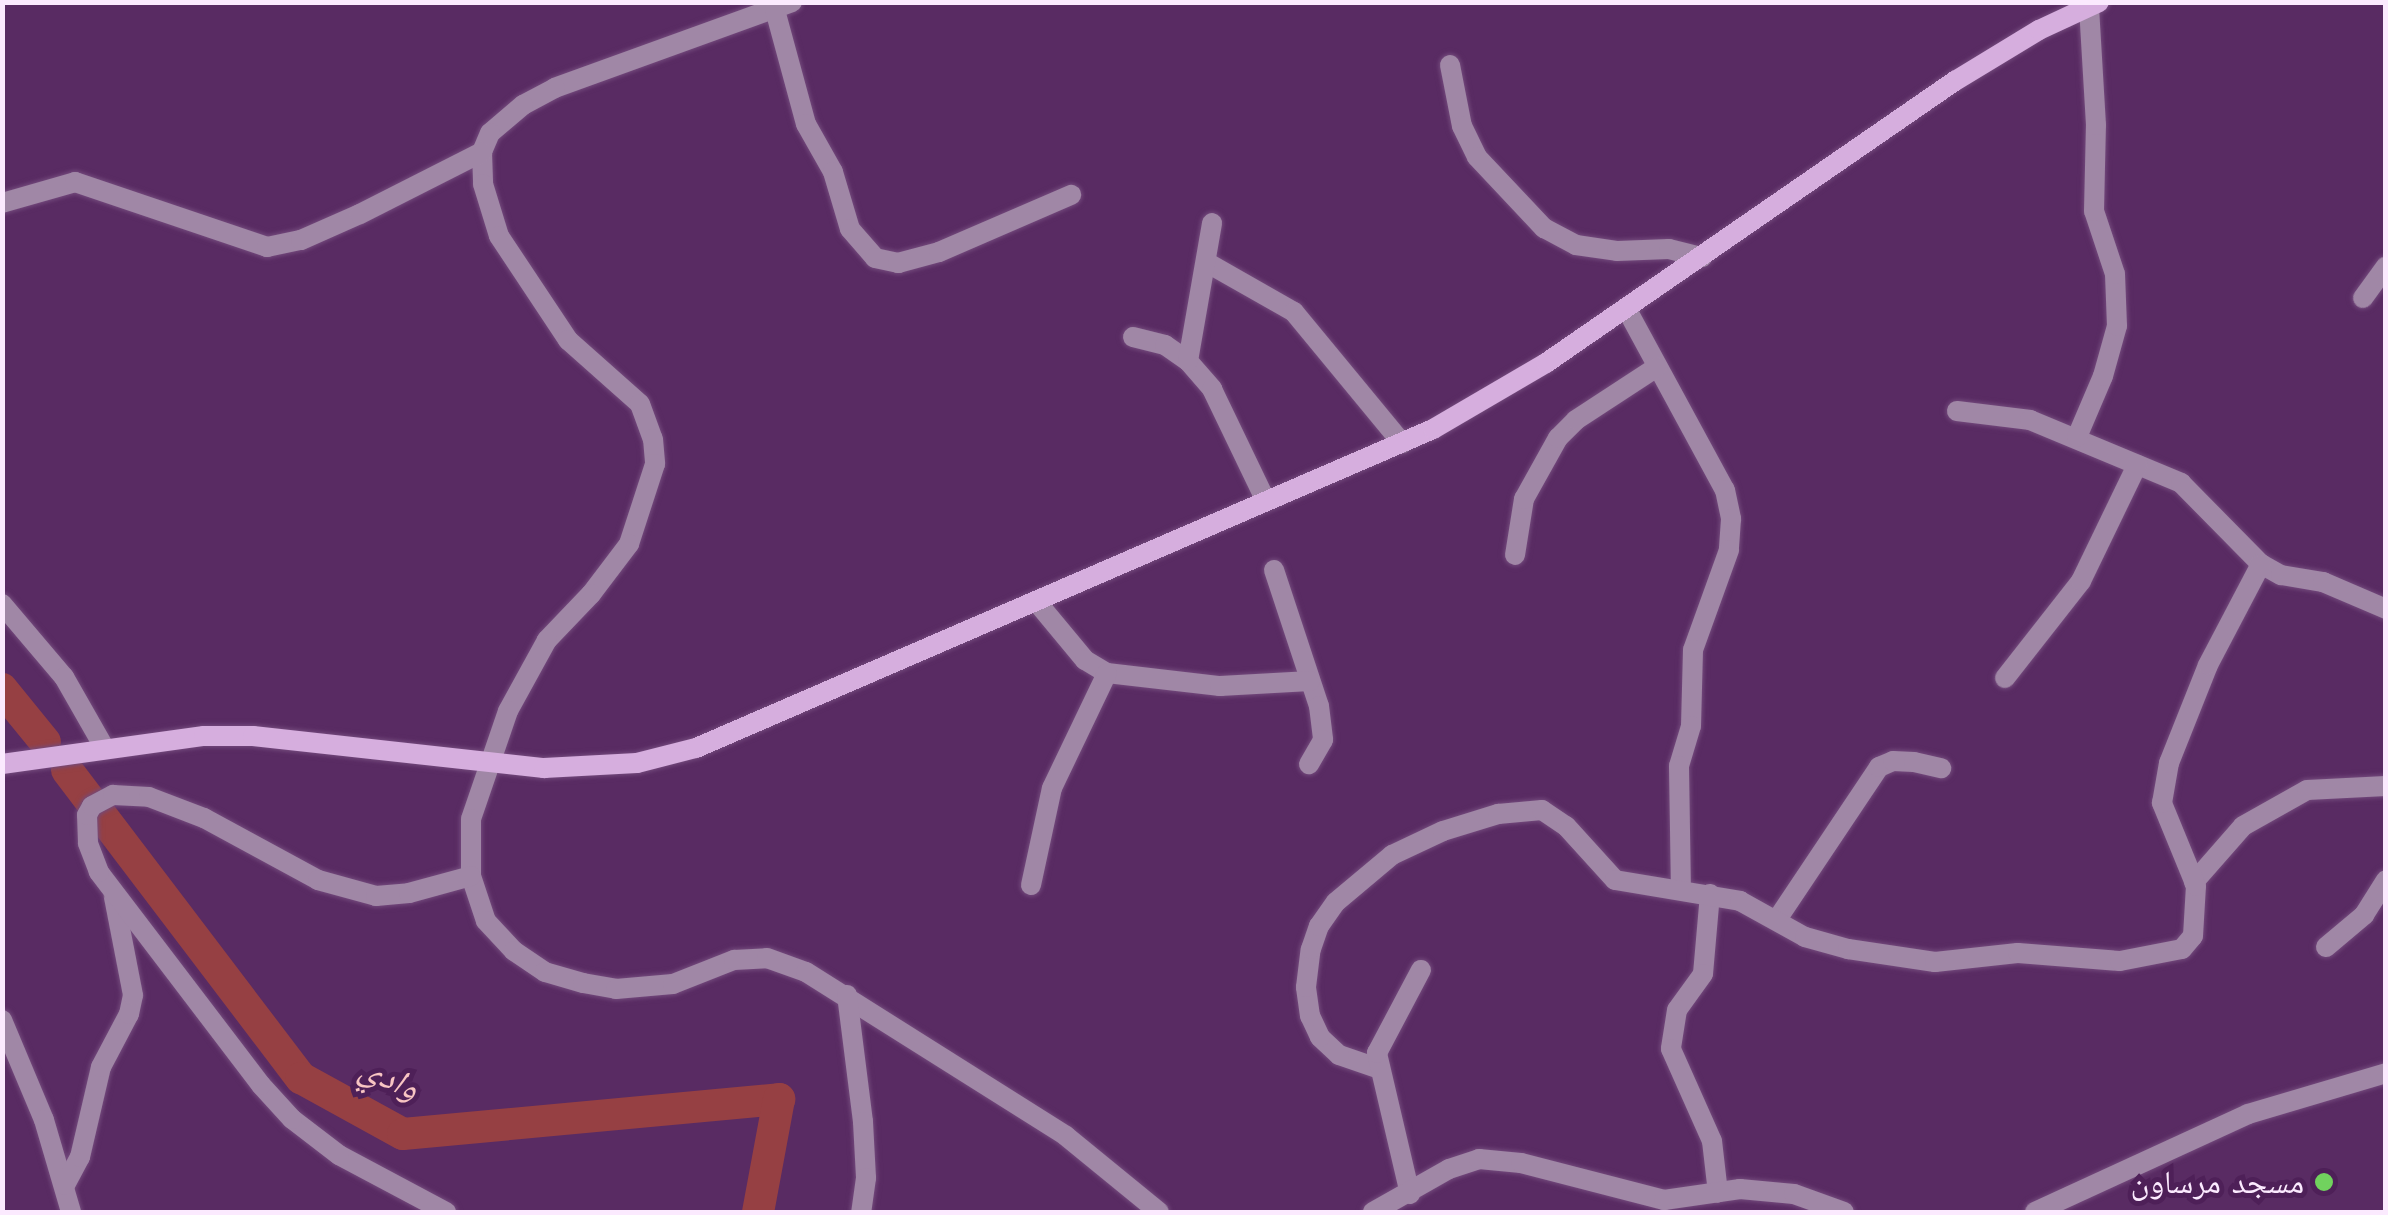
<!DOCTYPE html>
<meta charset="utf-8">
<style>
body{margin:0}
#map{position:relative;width:2388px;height:1215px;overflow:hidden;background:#592b63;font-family:"Work Sans","Noto Naskh Arabic",sans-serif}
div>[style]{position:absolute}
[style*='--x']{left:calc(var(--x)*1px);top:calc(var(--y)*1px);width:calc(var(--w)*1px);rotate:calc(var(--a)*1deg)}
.river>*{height:32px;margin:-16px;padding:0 16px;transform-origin:16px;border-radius:16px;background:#964043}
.roads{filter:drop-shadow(0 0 2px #734a7c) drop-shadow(0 0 2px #734a7c)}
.street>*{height:20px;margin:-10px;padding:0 10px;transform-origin:10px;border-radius:10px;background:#a087a6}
.secondary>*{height:20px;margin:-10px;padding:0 10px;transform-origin:10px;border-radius:10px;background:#d6aede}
.dots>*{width:28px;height:28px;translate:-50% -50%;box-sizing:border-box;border:5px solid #4e2058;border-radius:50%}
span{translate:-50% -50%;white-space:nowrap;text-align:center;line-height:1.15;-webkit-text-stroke:10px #4e2058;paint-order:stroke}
.poi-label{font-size:32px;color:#fbeafe}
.right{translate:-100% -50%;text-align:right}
.water-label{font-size:35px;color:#f8c5c3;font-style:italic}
.frame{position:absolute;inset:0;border:5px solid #fbeafe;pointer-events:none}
</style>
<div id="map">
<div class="river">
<div style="--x:2;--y:689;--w:68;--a:50.9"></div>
<div style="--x:67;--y:770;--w:387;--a:52.8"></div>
<div style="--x:301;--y:1078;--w:116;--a:28.8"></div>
<div style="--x:403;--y:1134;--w:378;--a:-5.3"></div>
<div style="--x:779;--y:1099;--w:115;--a:100.5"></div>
</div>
<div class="roads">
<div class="street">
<div style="--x:792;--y:2;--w:252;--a:160.1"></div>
<div style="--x:555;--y:88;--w:36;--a:152"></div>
<div style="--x:523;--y:105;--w:43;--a:139.7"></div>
<div style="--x:490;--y:133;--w:21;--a:113"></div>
<div style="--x:482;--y:152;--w:32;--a:88"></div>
<div style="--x:483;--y:184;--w:54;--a:72.9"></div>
<div style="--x:499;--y:236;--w:125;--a:56.4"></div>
<div style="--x:568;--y:340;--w:96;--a:41.6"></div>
<div style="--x:640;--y:404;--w:37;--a:70"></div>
<div style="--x:653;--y:439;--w:25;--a:85"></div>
<div style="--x:655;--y:464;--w:84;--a:108"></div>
<div style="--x:629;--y:544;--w:63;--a:127.2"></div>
<div style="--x:591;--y:594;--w:64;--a:133.7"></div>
<div style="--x:547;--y:640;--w:81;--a:118.8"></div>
<div style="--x:508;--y:711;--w:114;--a:108.9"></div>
<div style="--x:471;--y:819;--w:57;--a:90"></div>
<div style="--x:471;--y:876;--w:47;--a:71.6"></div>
<div style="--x:486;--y:921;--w:41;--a:47"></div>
<div style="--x:514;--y:951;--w:37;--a:34"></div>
<div style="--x:545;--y:972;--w:40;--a:16"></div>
<div style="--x:583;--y:983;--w:34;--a:10"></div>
<div style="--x:616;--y:989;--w:57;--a:-5"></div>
<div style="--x:673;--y:984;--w:66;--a:-21.5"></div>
<div style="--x:734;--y:960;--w:33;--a:-3"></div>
<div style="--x:767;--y:958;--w:41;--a:19.7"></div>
<div style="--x:806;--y:972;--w:307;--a:32.2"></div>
<div style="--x:1066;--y:1136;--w:120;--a:39.3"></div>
<div style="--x:775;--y:10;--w:118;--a:74.8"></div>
<div style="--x:806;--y:124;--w:55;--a:60.6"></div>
<div style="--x:833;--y:172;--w:59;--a:73.4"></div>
<div style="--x:850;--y:229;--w:38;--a:49"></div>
<div style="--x:875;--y:258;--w:24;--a:12"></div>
<div style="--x:898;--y:263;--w:42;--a:-15"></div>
<div style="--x:939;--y:252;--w:144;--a:-23.4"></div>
<div style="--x:1450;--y:65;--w:62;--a:78.9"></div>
<div style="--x:1462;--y:126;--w:34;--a:64"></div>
<div style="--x:1477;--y:157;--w:98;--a:46.7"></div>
<div style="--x:1544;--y:228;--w:36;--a:28"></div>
<div style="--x:1576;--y:245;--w:41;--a:8.3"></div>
<div style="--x:1617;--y:251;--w:52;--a:-2.2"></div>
<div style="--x:1669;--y:249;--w:34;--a:14"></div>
<div style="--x:2;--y:203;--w:76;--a:-16"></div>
<div style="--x:75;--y:182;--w:203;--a:18.7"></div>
<div style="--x:267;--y:247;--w:35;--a:-12"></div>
<div style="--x:301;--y:240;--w:64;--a:-23.8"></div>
<div style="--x:360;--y:214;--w:137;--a:-26.9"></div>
<div style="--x:1206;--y:262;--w:101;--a:29.6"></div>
<div style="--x:1294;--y:312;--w:170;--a:50.5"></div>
<div style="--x:2363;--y:298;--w:39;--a:-54"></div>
<div style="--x:1626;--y:308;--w:207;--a:61.5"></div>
<div style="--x:1725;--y:490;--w:30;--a:78"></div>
<div style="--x:1731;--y:519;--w:31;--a:94"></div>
<div style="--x:1729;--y:550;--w:106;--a:109.8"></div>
<div style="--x:1693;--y:650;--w:76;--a:91.5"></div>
<div style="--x:1691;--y:726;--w:42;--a:106.7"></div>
<div style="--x:1679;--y:766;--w:122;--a:89.1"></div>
<div style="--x:1133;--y:337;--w:33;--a:14"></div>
<div style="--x:1165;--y:345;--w:28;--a:35"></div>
<div style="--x:1188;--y:361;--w:37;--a:49"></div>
<div style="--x:1212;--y:389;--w:124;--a:64.3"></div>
<div style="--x:1188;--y:361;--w:140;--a:-80.1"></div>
<div style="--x:1957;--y:411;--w:74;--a:7"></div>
<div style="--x:2030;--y:420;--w:164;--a:22.6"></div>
<div style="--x:2181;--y:483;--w:114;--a:45.4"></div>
<div style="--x:2261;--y:564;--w:23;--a:29"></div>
<div style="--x:2281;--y:575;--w:43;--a:9.5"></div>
<div style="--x:2323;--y:582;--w:69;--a:23.2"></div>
<div style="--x:2077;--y:437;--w:66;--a:-66.9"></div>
<div style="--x:2103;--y:376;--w:52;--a:-74.4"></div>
<div style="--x:2117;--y:326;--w:52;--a:-92.2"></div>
<div style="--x:2115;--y:274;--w:66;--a:-108.4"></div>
<div style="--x:2094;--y:211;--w:86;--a:-88.7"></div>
<div style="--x:2096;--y:125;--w:119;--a:-93.4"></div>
<div style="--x:1515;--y:555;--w:57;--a:-80.9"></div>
<div style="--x:1524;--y:499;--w:70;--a:-60.9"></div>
<div style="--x:1558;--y:438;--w:25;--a:-45"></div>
<div style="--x:1576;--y:420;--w:97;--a:-33.2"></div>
<div style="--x:1274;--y:570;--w:143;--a:71.7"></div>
<div style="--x:1319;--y:706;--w:34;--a:83"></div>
<div style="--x:1323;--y:740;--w:28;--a:120"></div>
<div style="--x:1036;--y:601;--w:77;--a:50.3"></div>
<div style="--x:1085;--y:660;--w:26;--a:31"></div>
<div style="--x:1107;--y:673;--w:114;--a:6.6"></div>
<div style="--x:1220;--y:686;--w:90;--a:-3.2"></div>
<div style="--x:2;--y:604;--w:96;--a:49.7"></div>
<div style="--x:64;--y:677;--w:83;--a:60.3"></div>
<div style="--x:2005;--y:678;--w:123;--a:-51.9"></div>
<div style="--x:2081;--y:581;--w:129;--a:-64.2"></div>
<div style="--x:2194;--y:882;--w:74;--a:-48.8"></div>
<div style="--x:2243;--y:826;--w:73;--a:-29.4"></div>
<div style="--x:2307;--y:790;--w:79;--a:-2.9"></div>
<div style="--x:1031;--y:885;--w:99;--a:-77.8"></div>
<div style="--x:1052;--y:788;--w:127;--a:-64.4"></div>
<div style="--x:1710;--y:894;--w:80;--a:95"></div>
<div style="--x:1703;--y:974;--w:44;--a:125.8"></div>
<div style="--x:1677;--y:1010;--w:39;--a:99"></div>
<div style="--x:1671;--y:1049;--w:101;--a:66"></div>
<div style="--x:1712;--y:1141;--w:52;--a:83.4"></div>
<div style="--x:1778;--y:918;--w:182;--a:-56.2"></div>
<div style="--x:1879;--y:767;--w:15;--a:-23"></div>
<div style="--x:1893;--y:761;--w:21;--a:3"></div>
<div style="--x:1914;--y:762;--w:28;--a:13"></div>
<div style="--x:2326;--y:947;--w:50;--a:-40.1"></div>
<div style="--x:2364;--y:915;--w:41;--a:-57.8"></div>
<div style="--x:847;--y:995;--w:128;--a:82.8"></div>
<div style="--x:863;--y:1122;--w:56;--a:86.9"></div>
<div style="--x:866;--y:1178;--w:34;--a:98"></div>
<div style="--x:2;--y:1020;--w:108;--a:67.2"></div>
<div style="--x:44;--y:1120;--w:96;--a:73.6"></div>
<div style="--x:1377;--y:1068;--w:40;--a:-161.1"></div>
<div style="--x:1339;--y:1055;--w:26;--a:-137"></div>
<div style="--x:1320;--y:1037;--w:23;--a:-115"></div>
<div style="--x:1310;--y:1016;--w:29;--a:-98"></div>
<div style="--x:1306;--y:987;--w:38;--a:-83"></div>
<div style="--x:1311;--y:949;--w:24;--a:-71"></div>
<div style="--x:1319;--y:926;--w:29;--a:-55"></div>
<div style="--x:1336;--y:902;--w:73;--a:-40"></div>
<div style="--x:1392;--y:855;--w:56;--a:-25.2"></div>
<div style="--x:1443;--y:831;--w:58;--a:-17.2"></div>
<div style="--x:1498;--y:814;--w:44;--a:-5.2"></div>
<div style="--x:1542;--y:810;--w:29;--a:34"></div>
<div style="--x:1566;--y:826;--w:73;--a:47.8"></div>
<div style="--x:1615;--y:880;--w:127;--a:9.5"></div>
<div style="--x:1740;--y:901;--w:74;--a:29"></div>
<div style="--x:1805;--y:937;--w:45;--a:15.6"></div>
<div style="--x:1848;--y:949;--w:88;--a:8.5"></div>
<div style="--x:1935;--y:962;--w:83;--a:-6.2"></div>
<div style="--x:2018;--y:953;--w:102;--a:4.5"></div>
<div style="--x:2120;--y:961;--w:63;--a:-11"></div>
<div style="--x:2182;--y:949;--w:17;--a:-50"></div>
<div style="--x:2193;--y:936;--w:50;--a:-86.6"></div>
<div style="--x:2196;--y:886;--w:90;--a:-112.3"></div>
<div style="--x:2162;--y:803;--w:41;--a:-80.1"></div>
<div style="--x:2169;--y:763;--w:105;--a:-68.3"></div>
<div style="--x:2208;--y:665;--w:114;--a:-62.3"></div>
<div style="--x:65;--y:1185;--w:32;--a:-62"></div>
<div style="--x:80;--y:1157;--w:92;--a:-76.9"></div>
<div style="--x:101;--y:1067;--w:60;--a:-62.2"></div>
<div style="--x:129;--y:1014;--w:19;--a:-78"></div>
<div style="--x:133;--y:995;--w:100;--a:-101"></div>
<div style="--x:1410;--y:1194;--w:145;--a:-103.2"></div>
<div style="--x:1377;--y:1053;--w:94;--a:-62.1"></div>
<div style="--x:446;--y:1212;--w:121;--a:-152"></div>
<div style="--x:339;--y:1155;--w:59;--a:-142.5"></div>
<div style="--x:292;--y:1119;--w:46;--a:-132.4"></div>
<div style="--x:261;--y:1085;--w:268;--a:-127.3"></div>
<div style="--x:99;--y:872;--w:31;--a:-111"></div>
<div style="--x:88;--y:843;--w:28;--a:-92"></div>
<div style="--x:87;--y:815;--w:10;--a:-61"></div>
<div style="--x:92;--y:806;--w:24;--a:-28"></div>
<div style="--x:113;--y:795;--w:36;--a:3"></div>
<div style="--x:149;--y:797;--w:59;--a:20.9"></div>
<div style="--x:204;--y:818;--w:130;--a:28.5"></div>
<div style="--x:318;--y:880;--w:60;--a:15.4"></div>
<div style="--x:376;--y:896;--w:33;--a:-5"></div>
<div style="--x:409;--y:893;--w:64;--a:-15.3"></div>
<div style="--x:1373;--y:1212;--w:87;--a:-29.5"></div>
<div style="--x:1449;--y:1169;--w:32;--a:-18"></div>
<div style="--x:1479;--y:1159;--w:42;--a:5.4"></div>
<div style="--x:1521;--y:1163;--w:148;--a:14.5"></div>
<div style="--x:1664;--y:1200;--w:77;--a:-8.2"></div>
<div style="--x:1740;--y:1189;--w:54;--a:5.3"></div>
<div style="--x:1794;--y:1194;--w:53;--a:19.8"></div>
<div style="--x:2035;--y:1212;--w:234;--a:-24.7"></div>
<div style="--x:2248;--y:1114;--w:144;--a:-16.5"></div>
</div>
<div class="secondary">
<div style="--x:2;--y:764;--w:204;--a:-7.9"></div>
<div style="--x:204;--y:736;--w:49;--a:0"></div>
<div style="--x:253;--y:736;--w:293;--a:6.3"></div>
<div style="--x:544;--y:768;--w:93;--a:-3.1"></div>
<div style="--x:637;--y:763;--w:61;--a:-14.3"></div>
<div style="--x:696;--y:748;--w:803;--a:-23.4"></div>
<div style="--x:1433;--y:429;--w:131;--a:-30.3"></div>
<div style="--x:1546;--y:363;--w:497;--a:-34.6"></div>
<div style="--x:1955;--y:81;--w:98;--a:-31.3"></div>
<div style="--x:2039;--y:30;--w:66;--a:-25"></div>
</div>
</div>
<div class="dots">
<div style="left:2324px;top:1182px;background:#71d25e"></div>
</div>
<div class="poi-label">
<span class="right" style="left:2304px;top:1182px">مسجد مرساون</span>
</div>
<div class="water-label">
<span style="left:390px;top:1077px;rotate:24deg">وادي</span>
</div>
<div class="frame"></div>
</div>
